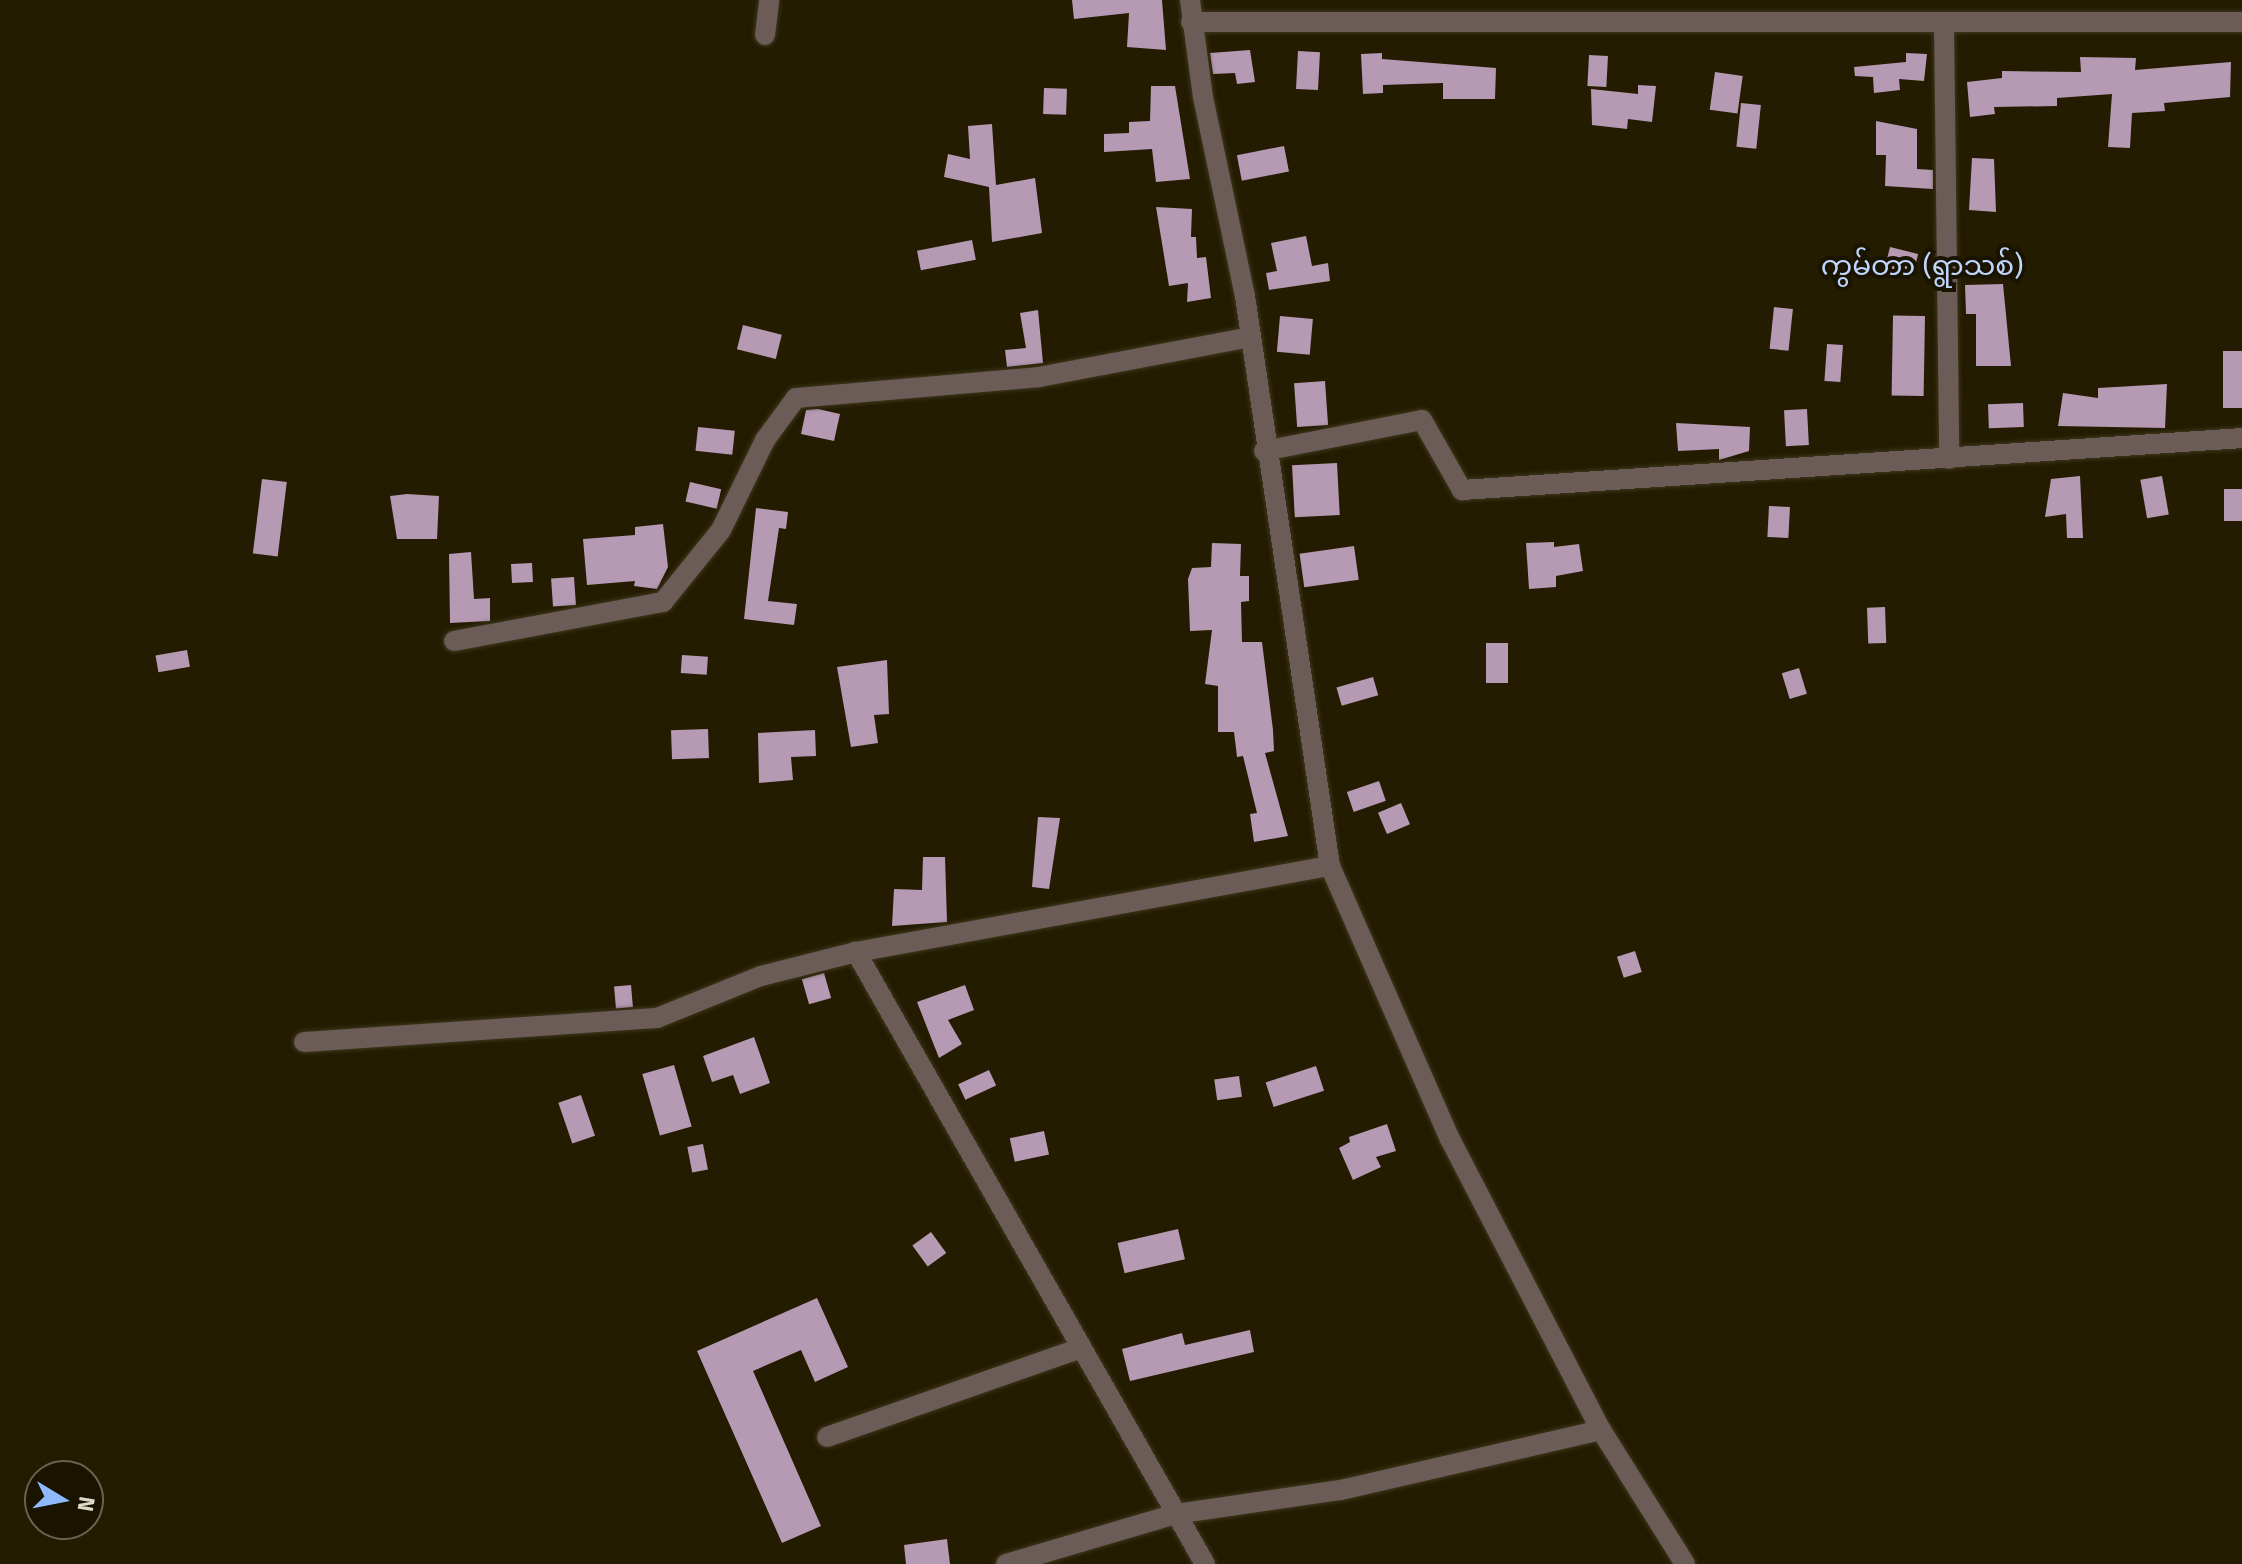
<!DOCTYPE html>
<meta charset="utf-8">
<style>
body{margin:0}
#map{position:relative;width:2242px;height:1564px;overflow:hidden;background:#231c00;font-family:"Fira Sans","Noto Sans Myanmar",sans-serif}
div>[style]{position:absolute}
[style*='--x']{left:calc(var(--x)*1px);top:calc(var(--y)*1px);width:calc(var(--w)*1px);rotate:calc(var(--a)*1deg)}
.building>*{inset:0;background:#b699b3;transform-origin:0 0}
.roads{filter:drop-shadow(0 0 2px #3d371c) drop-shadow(0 0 2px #3d371c)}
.street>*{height:20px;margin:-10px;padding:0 10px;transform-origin:10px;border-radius:10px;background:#6c5c57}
span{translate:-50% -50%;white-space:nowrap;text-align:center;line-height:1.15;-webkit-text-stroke:8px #191300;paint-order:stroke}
.quarter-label{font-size:28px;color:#bed6fd}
.north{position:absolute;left:24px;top:1460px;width:80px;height:80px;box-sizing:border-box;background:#191300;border:2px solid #686350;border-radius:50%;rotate:100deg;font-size:22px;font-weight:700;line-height:32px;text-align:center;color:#dedac8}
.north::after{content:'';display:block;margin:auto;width:28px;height:36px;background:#8eb9fd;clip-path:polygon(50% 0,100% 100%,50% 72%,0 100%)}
</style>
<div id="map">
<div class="building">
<div style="clip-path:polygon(1072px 0,1162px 0,1166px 50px,1127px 47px,1129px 13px,1074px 19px)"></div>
<div style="clip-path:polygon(1250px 50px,1255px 82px,1237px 84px,1235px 73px,1213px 74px,1210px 53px)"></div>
<div style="left:1298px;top:51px;width:22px;height:38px;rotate:3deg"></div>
<div style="clip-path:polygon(1382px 53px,1382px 59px,1496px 68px,1495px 99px,1443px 99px,1443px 83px,1383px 85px,1383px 93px,1363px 94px,1361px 54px)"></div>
<div style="clip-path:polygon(1906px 53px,1927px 54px,1924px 81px,1899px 79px,1900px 90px,1874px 93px,1873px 77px,1855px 76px,1854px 67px,1906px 62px)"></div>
<div style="left:1589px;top:55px;width:19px;height:31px;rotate:3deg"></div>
<div style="clip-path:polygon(2080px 57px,2136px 58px,2135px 70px,2231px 62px,2230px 97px,2164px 103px,2165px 111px,2132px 113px,2130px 148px,2108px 147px,2112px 94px,2057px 98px,2057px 106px,1994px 107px,1995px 114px,1970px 117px,1967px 82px,2002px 78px,2002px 71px,2081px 72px)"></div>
<div style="left:1715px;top:72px;width:28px;height:38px;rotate:8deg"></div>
<div style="clip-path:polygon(1638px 85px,1656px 86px,1652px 122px,1628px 119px,1627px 129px,1592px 125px,1591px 89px,1638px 94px)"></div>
<div style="clip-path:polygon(1151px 86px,1175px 86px,1190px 179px,1156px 182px,1152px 149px,1104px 152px,1104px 134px,1129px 133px,1129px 122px,1150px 121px)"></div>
<div style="left:1044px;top:88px;width:23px;height:26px;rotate:2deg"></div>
<div style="left:1741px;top:103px;width:20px;height:44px;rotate:6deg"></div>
<div style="clip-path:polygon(1876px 121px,1917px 129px,1917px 169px,1933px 170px,1933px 189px,1885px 186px,1886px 155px,1876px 155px)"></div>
<div style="clip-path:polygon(992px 124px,996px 185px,1035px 178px,1042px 233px,992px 242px,989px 187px,944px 177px,948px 154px,970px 159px,968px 126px)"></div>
<div style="left:1284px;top:146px;width:26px;height:48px;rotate:79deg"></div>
<div style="clip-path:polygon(1972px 158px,1994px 159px,1996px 212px,1969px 210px)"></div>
<div style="clip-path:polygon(1156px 207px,1192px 209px,1191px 237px,1196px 237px,1197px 258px,1206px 257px,1211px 298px,1187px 302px,1188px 283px,1169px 286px)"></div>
<div style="clip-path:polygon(1306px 236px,1312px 266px,1328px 263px,1330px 281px,1269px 290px,1266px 273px,1277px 271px,1271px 243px)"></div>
<div style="left:972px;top:240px;width:20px;height:56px;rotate:79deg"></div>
<div style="left:1890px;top:247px;width:29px;height:25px;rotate:14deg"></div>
<div style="clip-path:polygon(2003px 284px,2011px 366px,1976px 366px,1976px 314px,1966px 314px,1965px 285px)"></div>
<div style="left:1774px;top:307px;width:19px;height:42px;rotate:6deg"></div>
<div style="clip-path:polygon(1038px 310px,1043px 363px,1007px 367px,1005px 350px,1026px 348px,1020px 313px)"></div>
<div style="left:1280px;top:316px;width:33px;height:36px;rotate:5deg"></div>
<div style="left:1925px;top:316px;width:80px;height:32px;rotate:91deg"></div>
<div style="left:743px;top:325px;width:40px;height:25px;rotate:14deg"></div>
<div style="left:1827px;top:344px;width:16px;height:37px;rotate:4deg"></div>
<div style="left:2223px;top:351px;width:19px;height:57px"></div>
<div style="left:1325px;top:381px;width:44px;height:31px;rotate:86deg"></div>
<div style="clip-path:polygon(2167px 384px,2165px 428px,2058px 426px,2063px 393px,2098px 398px,2098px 388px)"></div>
<div style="left:2023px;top:403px;width:24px;height:35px;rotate:88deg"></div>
<div style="clip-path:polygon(818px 409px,840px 414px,834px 441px,801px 434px,806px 410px)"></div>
<div style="left:1807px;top:409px;width:36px;height:23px;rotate:87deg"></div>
<div style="clip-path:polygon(1676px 423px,1750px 427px,1749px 451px,1719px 460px,1719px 449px,1678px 451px)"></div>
<div style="left:698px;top:427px;width:37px;height:24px;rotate:6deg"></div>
<div style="left:1337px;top:463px;width:52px;height:45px;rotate:87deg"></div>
<div style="clip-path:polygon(2080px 476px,2083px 538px,2067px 538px,2066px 514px,2045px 517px,2051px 479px)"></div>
<div style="left:2162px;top:476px;width:39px;height:22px;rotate:80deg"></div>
<div style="left:262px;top:479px;width:25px;height:75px;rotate:7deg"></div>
<div style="left:690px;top:482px;width:32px;height:20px;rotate:13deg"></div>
<div style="left:2224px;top:489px;width:18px;height:32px"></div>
<div style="clip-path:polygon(407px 494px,439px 496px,437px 539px,397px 539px,390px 496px)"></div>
<div style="left:1769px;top:506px;width:21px;height:31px;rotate:3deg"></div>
<div style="clip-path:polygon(756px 508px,788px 512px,786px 529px,779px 528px,768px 601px,797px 604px,794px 625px,744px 619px)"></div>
<div style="clip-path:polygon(663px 524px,668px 567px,657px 589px,634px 586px,635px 581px,587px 585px,583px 539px,635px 535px,635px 527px)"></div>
<div style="clip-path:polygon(1554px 542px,1554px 547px,1579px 544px,1583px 571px,1556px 576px,1556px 587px,1529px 589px,1526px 543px)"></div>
<div style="clip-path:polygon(1212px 543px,1241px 544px,1240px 576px,1249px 576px,1249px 601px,1241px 602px,1242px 642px,1262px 642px,1273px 730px,1274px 751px,1265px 753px,1288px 836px,1254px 842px,1250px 814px,1257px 813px,1243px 756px,1237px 757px,1234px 732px,1218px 732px,1218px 686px,1205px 684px,1212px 630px,1190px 631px,1188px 579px,1192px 568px,1211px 567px)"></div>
<div style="left:1354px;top:546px;width:34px;height:55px;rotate:82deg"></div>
<div style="clip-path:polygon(471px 552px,474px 599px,490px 598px,490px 621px,450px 623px,449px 554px)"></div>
<div style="left:532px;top:563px;width:19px;height:21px;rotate:87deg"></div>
<div style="left:574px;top:577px;width:28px;height:23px;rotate:86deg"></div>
<div style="left:1885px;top:607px;width:36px;height:18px;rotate:88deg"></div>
<div style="left:1486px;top:643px;width:22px;height:40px"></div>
<div style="left:187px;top:650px;width:17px;height:32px;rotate:80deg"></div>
<div style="left:682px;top:655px;width:26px;height:18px;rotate:4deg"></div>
<div style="clip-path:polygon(887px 660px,889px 714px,874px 715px,878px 743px,851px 747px,837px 667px)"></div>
<div style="left:1799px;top:668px;width:27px;height:18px;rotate:73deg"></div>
<div style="left:1373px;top:677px;width:19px;height:38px;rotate:74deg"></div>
<div style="left:708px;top:729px;width:29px;height:37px;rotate:88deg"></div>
<div style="clip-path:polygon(815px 730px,816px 756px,791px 757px,793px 780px,759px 783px,758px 733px)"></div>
<div style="left:1379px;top:781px;width:21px;height:34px;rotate:71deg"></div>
<div style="left:1401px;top:803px;width:23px;height:25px;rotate:67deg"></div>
<div style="clip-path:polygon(1038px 817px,1060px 818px,1049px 889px,1032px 887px)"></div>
<div style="clip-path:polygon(923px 857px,945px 857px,947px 922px,892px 926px,894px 889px,922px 890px)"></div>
<div style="left:1635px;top:951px;width:22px;height:19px;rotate:72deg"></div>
<div style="left:824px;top:973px;width:26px;height:23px;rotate:74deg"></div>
<div style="left:631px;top:985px;width:22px;height:17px;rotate:85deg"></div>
<div style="clip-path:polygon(965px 985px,974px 1010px,948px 1020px,962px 1044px,939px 1058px,917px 1002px)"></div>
<div style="clip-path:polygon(754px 1037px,770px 1083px,740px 1094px,733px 1075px,712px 1082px,703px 1056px)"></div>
<div style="left:674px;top:1065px;width:64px;height:33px;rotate:74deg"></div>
<div style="left:1316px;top:1066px;width:26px;height:53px;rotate:72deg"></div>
<div style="left:989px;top:1070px;width:17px;height:34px;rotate:65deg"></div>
<div style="left:1239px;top:1076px;width:21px;height:25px;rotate:82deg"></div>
<div style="left:581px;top:1095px;width:43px;height:24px;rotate:71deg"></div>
<div style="clip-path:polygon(1387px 1124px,1396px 1151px,1376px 1157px,1381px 1167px,1353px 1180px,1339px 1148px,1350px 1142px,1349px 1137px)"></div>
<div style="left:1044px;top:1131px;width:24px;height:35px;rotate:78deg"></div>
<div style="left:703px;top:1144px;width:26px;height:16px;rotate:79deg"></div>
<div style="left:1178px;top:1229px;width:31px;height:62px;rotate:77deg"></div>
<div style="left:931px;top:1232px;width:26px;height:23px;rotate:54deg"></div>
<div style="clip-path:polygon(817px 1298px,848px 1367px,815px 1382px,801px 1350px,753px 1371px,821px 1526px,782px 1543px,697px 1351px)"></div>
<div style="clip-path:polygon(1250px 1330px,1254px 1352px,1130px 1381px,1122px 1349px,1182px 1333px,1185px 1345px)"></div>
<div style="clip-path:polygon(947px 1539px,950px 1564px,906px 1564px,904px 1545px)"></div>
</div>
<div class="roads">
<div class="street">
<div style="--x:1190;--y:0;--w:98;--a:82.4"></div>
<div style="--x:1203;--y:97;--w:203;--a:78.1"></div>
<div style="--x:1245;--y:296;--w:576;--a:81.52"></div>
<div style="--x:1330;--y:866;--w:298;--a:66.3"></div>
<div style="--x:1450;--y:1139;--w:328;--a:62.6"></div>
<div style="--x:1601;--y:1430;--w:158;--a:57.9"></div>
<div style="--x:1191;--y:22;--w:1051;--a:0"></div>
<div style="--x:1944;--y:25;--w:434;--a:89.3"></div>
<div style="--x:765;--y:35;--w:35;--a:-83"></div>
<div style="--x:1264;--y:451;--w:161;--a:-11.1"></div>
<div style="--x:1422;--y:420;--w:81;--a:60.3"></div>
<div style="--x:1462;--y:490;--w:782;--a:-3.81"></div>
<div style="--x:454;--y:641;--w:213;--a:-10.6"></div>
<div style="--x:663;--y:602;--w:92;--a:-51.1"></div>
<div style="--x:721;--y:530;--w:100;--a:-63.9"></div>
<div style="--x:765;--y:440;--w:52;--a:-53.6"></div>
<div style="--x:796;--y:398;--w:244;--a:-4.9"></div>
<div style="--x:1039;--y:377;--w:215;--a:-10.7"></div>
<div style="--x:304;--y:1042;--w:354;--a:-3.9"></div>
<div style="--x:657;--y:1018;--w:112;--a:-22"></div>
<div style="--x:761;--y:976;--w:98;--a:-14.2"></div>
<div style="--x:827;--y:1437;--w:269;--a:-19.3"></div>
<div style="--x:1006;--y:1564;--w:177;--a:-16.4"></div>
<div style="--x:1176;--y:1514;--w:167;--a:-8.3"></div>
<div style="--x:1341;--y:1490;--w:267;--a:-13"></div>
<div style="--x:1205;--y:1564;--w:705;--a:-119.69"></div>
<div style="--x:856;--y:952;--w:482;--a:-10.3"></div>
</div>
</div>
<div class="quarter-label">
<span style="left:1922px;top:266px">ကွမ်တာ (ရွာသစ်)</span>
</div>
<div class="north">N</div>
</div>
